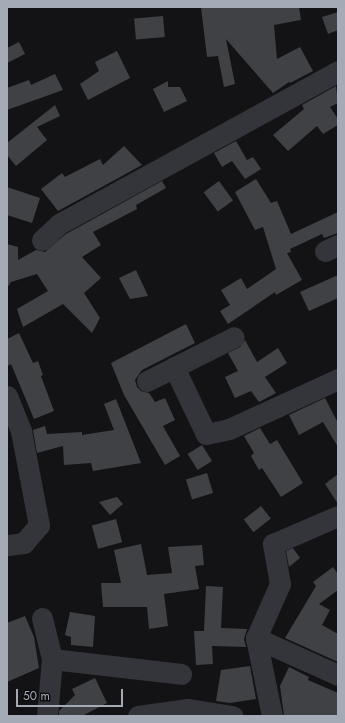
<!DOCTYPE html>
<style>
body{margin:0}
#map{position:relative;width:345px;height:723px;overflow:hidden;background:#131315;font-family:Jost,sans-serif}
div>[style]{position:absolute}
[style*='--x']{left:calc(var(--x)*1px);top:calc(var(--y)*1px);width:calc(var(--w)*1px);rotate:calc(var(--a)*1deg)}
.building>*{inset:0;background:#3f4145;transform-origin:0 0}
.minor>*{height:21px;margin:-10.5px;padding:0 10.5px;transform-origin:10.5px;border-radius:10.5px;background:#34353a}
span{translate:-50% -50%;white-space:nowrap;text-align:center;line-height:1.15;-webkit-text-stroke:3px #0e0e10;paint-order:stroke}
.frame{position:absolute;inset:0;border:8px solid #a4abb6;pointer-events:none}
.scale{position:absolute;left:16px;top:689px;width:107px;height:18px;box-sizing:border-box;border:2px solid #a4abb6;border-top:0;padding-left:5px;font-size:12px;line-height:14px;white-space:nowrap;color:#a4abb6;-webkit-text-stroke:3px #0e0e10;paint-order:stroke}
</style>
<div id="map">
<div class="building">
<div style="clip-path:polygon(201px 7px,299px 7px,301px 20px,274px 25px,277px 59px,300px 47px,313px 71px,290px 83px,289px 82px,273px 93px,226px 39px,235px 84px,224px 87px,218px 56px,207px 57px)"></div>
<div style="clip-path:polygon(338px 12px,338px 30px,328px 34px,322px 17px)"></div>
<div style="left:163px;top:16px;width:21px;height:29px;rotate:85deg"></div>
<div style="clip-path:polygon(19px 42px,25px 54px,7px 63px,7px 48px)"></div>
<div style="clip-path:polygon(117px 51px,130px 78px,88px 100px,80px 84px,99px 71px,95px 62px)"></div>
<div style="clip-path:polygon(55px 74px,63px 90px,7px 110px,7px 88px,29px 80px,31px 85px)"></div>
<div style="clip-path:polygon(168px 81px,168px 87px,180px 87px,187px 101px,164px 112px,153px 89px)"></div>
<div style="clip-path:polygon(336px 86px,338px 103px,330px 107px,338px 119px,338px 125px,323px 134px,317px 126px,288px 151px,273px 135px,304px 109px,302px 105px)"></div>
<div style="clip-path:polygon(55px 105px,60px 116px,37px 127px,47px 140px,16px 166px,7px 155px,7px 143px)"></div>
<div style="clip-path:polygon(236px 141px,247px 160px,253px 157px,261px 169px,245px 179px,232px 161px,222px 167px,214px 153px)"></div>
<div style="clip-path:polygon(124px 146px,142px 165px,58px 211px,41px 189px,62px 173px,65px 177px,100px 159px,103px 165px)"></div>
<div style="clip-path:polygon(256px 179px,271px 203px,277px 201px,291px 234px,338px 212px,338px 233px,324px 238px,322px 234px,290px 249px,291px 252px,287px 253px,302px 280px,276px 295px,275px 292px,228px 324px,220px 311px,230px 305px,221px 290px,241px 278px,247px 289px,276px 269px,263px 227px,255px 230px,235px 192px)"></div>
<div style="clip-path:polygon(162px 181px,166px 188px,136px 205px,137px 209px,93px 232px,101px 245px,82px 257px,101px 278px,84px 293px,100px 318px,92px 333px,63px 304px,23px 327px,17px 309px,48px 291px,37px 274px,11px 282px,7px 288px,7px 244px,18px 247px,18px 260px,36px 250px,45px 252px,66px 234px)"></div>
<div style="left:219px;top:181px;width:24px;height:19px;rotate:54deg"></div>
<div style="clip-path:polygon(7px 187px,40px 198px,32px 223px,7px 215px)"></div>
<div style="clip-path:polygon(136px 270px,148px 296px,130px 299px,119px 278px)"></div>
<div style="clip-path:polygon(338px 275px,338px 298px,309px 311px,300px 292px)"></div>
<div style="clip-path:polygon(186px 324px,195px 343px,142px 370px,135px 380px,137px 387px,141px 391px,149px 393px,155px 402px,165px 398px,175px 420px,163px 426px,180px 456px,165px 465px,124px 395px,111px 363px)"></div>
<div style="clip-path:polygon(19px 333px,33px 363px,38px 361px,43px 375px,41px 376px,54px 411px,34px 419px,11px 364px,7px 366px,7px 339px)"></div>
<div style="clip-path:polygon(245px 340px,257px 362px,278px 348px,287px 363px,265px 377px,276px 393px,259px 402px,251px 391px,235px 398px,225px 377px,238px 371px,228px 353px,240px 347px)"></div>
<div style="clip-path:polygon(325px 398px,338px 423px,338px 447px,323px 422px,299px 435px,289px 415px)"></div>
<div style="clip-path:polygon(116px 399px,141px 463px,93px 471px,91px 463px,64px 465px,63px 446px,37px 453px,33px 430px,45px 426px,47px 434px,82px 432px,82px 435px,114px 430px,104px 404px)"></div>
<div style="clip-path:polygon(260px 428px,270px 444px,277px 440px,303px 483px,281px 497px,262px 468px,259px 470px,251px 456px,254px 453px,244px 436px)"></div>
<div style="left:202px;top:445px;width:19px;height:17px;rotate:58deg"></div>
<div style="left:207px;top:473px;width:21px;height:22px;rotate:73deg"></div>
<div style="clip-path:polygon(338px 474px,338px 504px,325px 484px)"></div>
<div style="clip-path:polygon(117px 497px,123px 504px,110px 515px,99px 502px)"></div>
<div style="left:261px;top:506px;width:16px;height:22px;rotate:52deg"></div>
<div style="left:116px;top:519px;width:24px;height:25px;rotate:75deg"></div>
<div style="clip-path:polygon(141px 544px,147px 575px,172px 573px,168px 547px,202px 545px,204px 565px,195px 566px,199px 589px,164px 594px,168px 626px,149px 629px,147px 607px,103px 607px,101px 583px,121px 583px,114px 550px)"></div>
<div style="clip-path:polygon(293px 548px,300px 558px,289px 567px,286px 551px)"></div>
<div style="clip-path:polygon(333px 567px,338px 574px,338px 590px,319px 604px,330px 610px,322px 625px,338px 634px,338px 662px,285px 638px,316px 586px,313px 582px)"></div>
<div style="clip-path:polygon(206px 586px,223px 587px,221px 628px,247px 629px,244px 639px,246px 647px,212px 646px,213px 664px,196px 665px,194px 631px,204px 631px)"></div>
<div style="clip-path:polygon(70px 612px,95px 616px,93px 647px,71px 645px,71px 637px,65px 635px)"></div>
<div style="clip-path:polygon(25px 616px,34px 637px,39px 668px,7px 682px,7px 623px)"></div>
<div style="clip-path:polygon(250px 666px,256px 699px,230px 703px,216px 701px,221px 670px)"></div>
<div style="clip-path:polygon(289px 667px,309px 677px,308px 680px,338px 693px,338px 716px,284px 716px,280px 686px)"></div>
<div style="clip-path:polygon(95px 678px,107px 703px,82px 716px,59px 716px,59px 711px,75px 695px,72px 689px)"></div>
</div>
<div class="minor">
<div style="--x:42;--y:240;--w:23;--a:-43"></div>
<div style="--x:59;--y:224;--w:318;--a:-28.7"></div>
<div style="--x:325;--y:251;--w:14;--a:-25"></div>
<div style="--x:174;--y:367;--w:74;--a:64.5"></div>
<div style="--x:206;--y:434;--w:24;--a:-12"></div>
<div style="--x:229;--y:429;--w:120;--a:-24.6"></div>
<div style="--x:147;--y:381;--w:97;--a:-26.8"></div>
<div style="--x:7;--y:396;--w:38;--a:68"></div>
<div style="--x:21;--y:431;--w:96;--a:79.2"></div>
<div style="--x:39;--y:525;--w:23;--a:130"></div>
<div style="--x:24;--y:543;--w:17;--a:173"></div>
<div style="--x:42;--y:618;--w:42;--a:76.3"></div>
<div style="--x:52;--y:659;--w:57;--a:95"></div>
<div style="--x:256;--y:638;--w:90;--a:24.3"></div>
<div style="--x:52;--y:659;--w:130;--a:6.6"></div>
<div style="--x:138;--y:716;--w:49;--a:-8.1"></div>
<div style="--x:187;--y:709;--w:46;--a:8.8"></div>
<div style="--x:272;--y:716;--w:80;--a:-101.6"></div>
<div style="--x:256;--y:638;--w:59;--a:-66"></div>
<div style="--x:280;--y:584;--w:41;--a:-99.9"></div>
<div style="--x:273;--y:544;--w:71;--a:-23.3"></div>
</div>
<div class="frame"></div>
<div class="scale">50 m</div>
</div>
